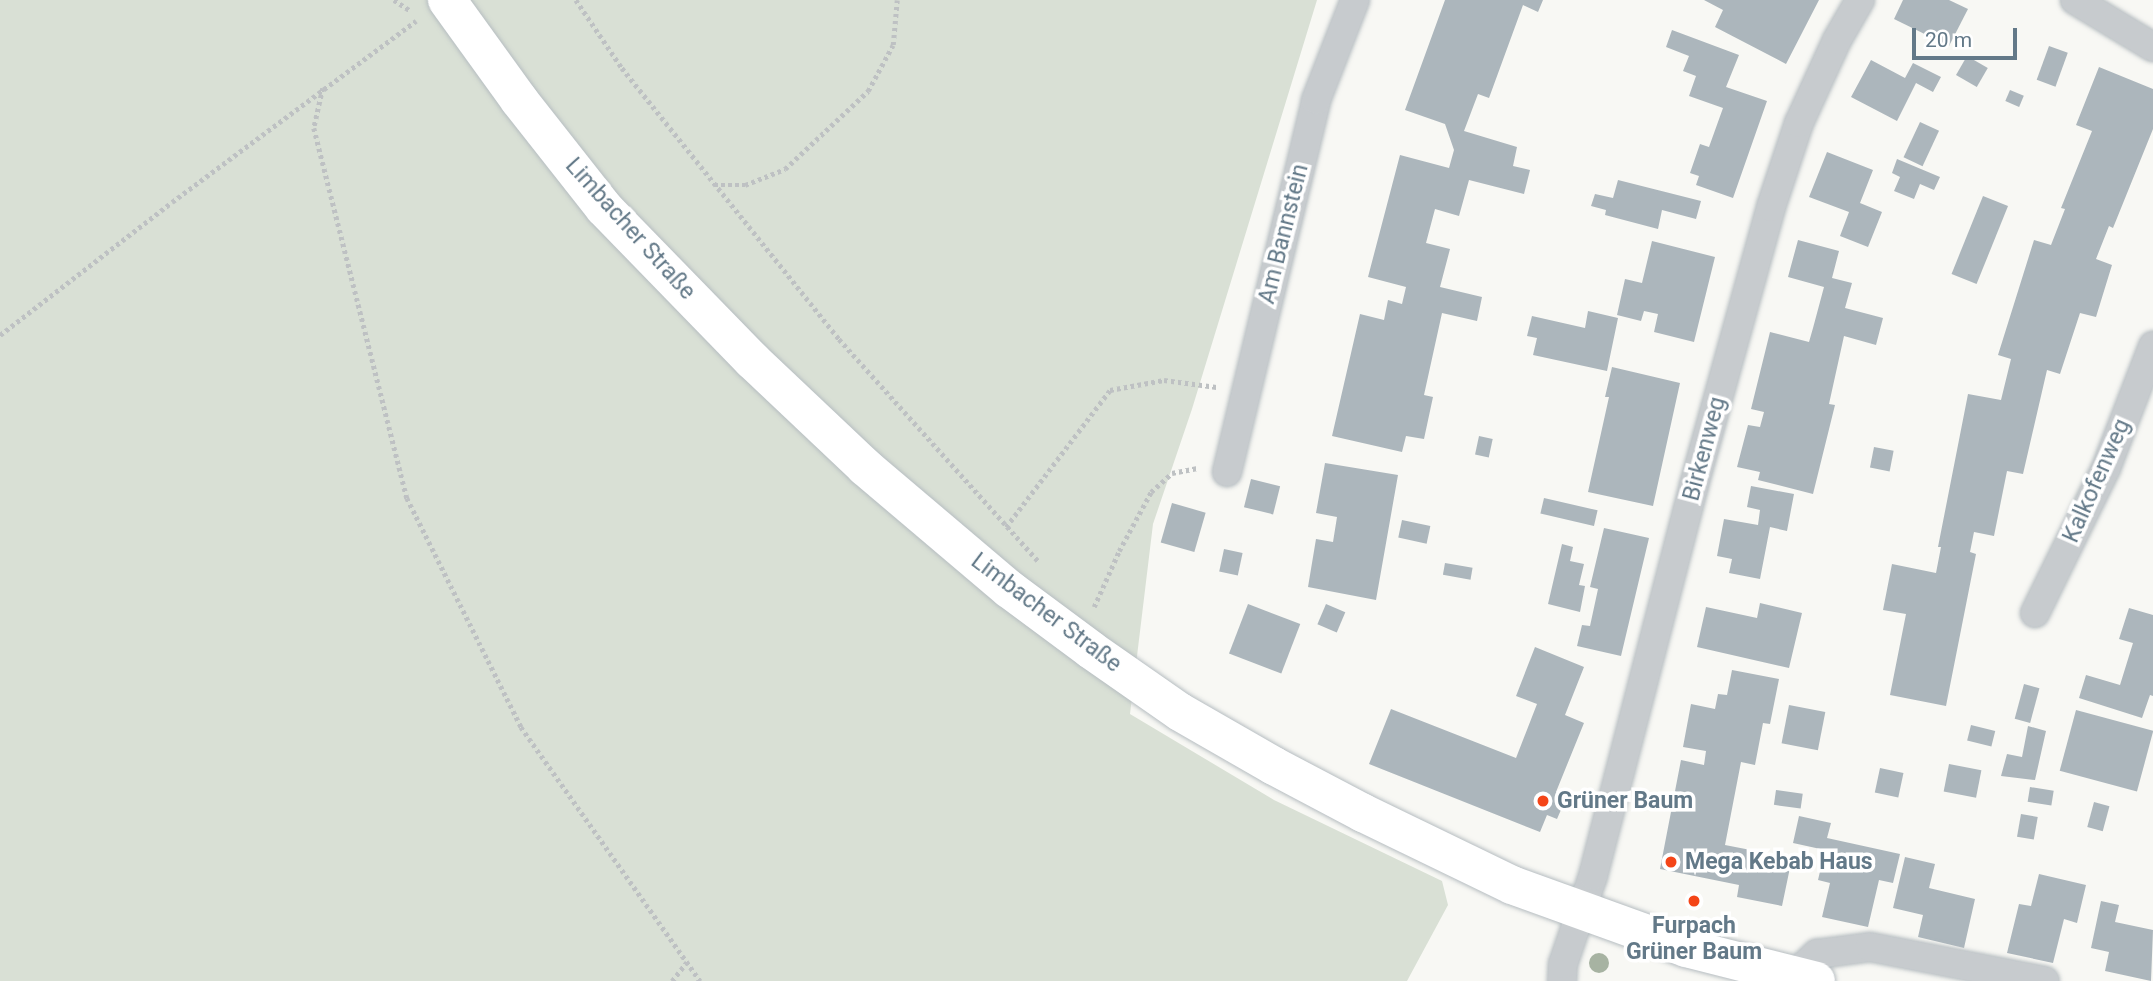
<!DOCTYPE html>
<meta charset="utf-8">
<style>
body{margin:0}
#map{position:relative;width:2153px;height:981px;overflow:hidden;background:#f8f8f4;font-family:Roboto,sans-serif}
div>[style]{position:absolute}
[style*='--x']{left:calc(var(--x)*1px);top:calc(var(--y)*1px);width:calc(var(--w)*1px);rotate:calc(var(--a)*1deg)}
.green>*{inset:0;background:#d9e0d5}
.building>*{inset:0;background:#acb6bc;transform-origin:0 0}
.path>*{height:4.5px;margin-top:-2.25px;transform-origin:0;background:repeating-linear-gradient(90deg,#bec1c3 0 3.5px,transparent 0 7px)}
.roads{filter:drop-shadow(0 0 2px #b6bdc1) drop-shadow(0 0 2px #b6bdc1)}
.minor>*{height:28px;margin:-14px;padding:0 14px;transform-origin:14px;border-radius:14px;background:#c7cbce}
.secondary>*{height:38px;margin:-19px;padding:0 19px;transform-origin:19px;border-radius:19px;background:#fff}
.trees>*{width:20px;height:20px;margin:-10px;border-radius:50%;background:#a7b3a2}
.dots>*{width:19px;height:19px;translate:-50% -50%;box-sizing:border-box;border:4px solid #fff;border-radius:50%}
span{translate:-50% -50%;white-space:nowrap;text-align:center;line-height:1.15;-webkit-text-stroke:7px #fff;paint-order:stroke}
.street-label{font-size:23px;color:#637988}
.poi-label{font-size:23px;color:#637988;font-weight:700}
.left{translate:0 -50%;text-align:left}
.scale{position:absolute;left:1912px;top:28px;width:105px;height:32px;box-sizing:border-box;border:4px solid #637988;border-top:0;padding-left:9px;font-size:21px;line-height:24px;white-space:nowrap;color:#637988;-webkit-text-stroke:5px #fff;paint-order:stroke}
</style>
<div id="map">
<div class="green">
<div style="clip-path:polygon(0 0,1317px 0,1192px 409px,1153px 524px,1130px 714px,1274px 800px,1442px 881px,1448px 905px,1407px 981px,0 981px)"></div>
</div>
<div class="building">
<div style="clip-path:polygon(1445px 0,1543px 0,1538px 12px,1523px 5px,1489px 98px,1478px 94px,1464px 131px,1517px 147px,1513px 166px,1530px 170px,1524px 194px,1469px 180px,1459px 216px,1435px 209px,1426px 243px,1450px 249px,1440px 287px,1482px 297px,1477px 321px,1442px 313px,1424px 395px,1433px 397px,1424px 439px,1406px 436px,1402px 452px,1332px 436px,1360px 314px,1384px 320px,1388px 300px,1402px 304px,1406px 287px,1368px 277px,1400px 155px,1449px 168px,1454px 150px,1445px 124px,1405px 110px)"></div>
<div style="clip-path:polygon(1704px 0,1819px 0,1786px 64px,1715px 27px,1723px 10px)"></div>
<div style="clip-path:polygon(1903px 0,1949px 0,1968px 9px,1949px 46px,1894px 19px)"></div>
<div style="clip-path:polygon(1672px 30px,1739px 55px,1726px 87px,1767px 101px,1733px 198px,1696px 185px,1699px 176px,1690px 173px,1700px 144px,1709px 147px,1723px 108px,1689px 96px,1696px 76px,1683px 71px,1689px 56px,1666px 47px)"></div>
<div style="left:2049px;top:46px;width:20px;height:36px;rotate:20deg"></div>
<div style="left:1967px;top:56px;width:24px;height:22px;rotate:30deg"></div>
<div style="clip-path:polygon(1871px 60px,1905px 78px,1913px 63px,1941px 77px,1933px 92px,1916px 83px,1897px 121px,1851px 97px)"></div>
<div style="clip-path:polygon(2099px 67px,2153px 89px,2153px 129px,2113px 228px,2109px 226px,2096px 259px,2112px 265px,2096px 317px,2080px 313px,2060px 374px,2047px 370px,2023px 474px,2007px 471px,1994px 536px,1974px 532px,1970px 552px,1976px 554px,1946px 706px,1890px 695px,1906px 614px,1883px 610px,1892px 564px,1936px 573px,1941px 547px,1938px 547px,1968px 394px,2001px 400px,2011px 359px,1998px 355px,2034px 240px,2051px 245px,2065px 209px,2061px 208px,2092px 131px,2076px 125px)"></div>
<div style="left:2010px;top:90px;width:15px;height:12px;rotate:23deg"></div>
<div style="left:1920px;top:122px;width:21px;height:39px;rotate:25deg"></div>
<div style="clip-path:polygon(1827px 152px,1873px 170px,1860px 203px,1882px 212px,1868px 247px,1840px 236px,1849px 212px,1809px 197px)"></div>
<div style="clip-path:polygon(1897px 159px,1940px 177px,1934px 190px,1920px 184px,1914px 199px,1894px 191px,1900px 177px,1892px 173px)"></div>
<div style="clip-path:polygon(1618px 180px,1701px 201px,1696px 219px,1662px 210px,1658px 229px,1605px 215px,1606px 210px,1591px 206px,1595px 194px,1613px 198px)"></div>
<div style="left:1983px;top:196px;width:27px;height:84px;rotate:22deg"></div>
<div style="clip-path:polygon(1798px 240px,1839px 251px,1832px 278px,1852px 283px,1845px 308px,1883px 318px,1876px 345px,1844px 336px,1829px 404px,1835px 405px,1813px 494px,1758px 480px,1760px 472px,1737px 467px,1748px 425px,1760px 427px,1764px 412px,1751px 409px,1770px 332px,1809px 342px,1813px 328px,1824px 287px,1788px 277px)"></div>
<div style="clip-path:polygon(1652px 241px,1715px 257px,1694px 342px,1654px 332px,1658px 314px,1644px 311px,1641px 321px,1617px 315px,1625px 279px,1642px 283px)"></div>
<div style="clip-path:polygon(1588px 311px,1618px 318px,1607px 371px,1533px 355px,1537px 338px,1527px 336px,1532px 316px,1585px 328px)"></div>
<div style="clip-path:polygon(1612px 367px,1680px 383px,1653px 506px,1588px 492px,1609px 397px,1605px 397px)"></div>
<div style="left:1479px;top:436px;width:14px;height:19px;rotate:12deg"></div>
<div style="left:1874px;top:447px;width:20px;height:21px;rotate:11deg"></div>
<div style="clip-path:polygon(1325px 463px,1398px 475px,1376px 600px,1308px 587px,1316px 539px,1333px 542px,1337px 517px,1316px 513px)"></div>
<div style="left:1251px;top:479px;width:30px;height:29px;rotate:14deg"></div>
<div style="clip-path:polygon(1751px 486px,1794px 494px,1787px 531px,1770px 527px,1760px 579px,1729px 573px,1732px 559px,1717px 556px,1724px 519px,1758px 525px,1760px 510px,1747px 507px)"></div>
<div style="left:1544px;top:498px;width:55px;height:16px;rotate:13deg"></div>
<div style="left:1172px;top:503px;width:35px;height:41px;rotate:16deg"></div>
<div style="left:1402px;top:520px;width:29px;height:18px;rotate:12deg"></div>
<div style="clip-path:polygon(1604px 528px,1649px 538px,1621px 656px,1577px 646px,1582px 625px,1590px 626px,1598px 589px,1590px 587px)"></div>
<div style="clip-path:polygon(1562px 544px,1573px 547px,1570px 561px,1584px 564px,1579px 585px,1585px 586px,1580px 612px,1548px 604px)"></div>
<div style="left:1224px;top:549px;width:19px;height:23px;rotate:12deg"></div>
<div style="left:1445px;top:563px;width:28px;height:12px;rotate:10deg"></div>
<div style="clip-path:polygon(1760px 603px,1802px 613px,1789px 668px,1697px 647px,1706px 607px,1757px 618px)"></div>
<div style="left:1248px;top:604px;width:56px;height:53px;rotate:21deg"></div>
<div style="left:1326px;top:604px;width:21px;height:22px;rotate:23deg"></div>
<div style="clip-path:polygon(2129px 608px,2153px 615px,2153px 696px,2150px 695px,2142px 718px,2079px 698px,2086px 675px,2120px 685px,2133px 643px,2119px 639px)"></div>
<div style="clip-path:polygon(1535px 647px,1584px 667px,1565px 715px,1584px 723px,1556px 792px,1567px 796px,1557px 819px,1547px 815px,1540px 832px,1369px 764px,1391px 709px,1516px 758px,1537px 704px,1516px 696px)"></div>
<div style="clip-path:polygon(1732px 670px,1779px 679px,1770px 724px,1763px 723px,1755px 765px,1741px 762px,1725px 845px,1792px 858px,1782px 906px,1737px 897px,1739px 885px,1660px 869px,1681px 760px,1704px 765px,1706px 751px,1683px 747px,1691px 704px,1715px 709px,1718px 694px,1727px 695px)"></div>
<div style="left:2024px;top:684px;width:16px;height:36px;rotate:15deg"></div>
<div style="left:1789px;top:705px;width:37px;height:39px;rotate:11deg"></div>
<div style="left:2076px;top:710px;width:80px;height:63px;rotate:15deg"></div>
<div style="left:1971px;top:725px;width:25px;height:16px;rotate:14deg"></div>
<div style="clip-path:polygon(2028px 726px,2046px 731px,2035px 780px,2001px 776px,2007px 754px,2022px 757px)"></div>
<div style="left:1949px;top:764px;width:33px;height:28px;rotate:11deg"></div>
<div style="left:1880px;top:768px;width:24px;height:25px;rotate:12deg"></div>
<div style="left:2030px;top:787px;width:24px;height:15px;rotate:9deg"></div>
<div style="left:1776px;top:790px;width:27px;height:15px;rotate:8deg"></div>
<div style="left:2094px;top:802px;width:16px;height:26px;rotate:15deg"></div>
<div style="left:2021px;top:814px;width:17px;height:23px;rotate:10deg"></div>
<div style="clip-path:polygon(1799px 816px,1831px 823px,1827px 838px,1900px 854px,1893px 883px,1879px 880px,1868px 927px,1822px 917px,1830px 883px,1818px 880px,1825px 850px,1793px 843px)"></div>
<div style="clip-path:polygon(1905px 857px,1935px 864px,1929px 888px,1975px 899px,1964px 948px,1918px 937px,1923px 915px,1893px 908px)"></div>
<div style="clip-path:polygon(2039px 874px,2086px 885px,2077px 923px,2064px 919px,2053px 963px,2007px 953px,2019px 904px,2031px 906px)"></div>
<div style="clip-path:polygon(2101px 901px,2119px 905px,2115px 922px,2153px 930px,2151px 981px,2105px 971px,2109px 952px,2091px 948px)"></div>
</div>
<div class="path">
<div style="--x:394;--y:0;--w:20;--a:33"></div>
<div style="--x:576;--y:0;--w:82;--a:55.9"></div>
<div style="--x:622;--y:68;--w:347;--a:51.3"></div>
<div style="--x:839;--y:339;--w:298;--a:48.1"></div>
<div style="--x:323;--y:88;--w:41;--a:102.7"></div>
<div style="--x:314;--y:128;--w:382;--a:75.9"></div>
<div style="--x:407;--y:498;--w:256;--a:63.5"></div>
<div style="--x:521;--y:727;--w:311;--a:54.8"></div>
<div style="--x:714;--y:185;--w:31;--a:0"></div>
<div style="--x:745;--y:185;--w:43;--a:-21.8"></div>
<div style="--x:785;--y:169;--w:114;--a:-43.2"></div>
<div style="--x:868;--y:91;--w:52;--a:-61.5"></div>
<div style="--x:893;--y:45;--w:45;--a:-84.9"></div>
<div style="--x:0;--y:335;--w:217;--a:-37.7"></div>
<div style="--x:172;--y:202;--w:304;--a:-36.6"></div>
<div style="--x:1006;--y:527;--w:172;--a:-52.8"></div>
<div style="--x:1110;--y:390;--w:55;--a:-10.5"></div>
<div style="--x:1164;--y:380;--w:53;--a:7.5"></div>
<div style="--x:1094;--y:607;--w:61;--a:-65.9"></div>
<div style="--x:1119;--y:551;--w:67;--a:-61.5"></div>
<div style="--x:1151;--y:492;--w:28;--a:-42"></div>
<div style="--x:1172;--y:473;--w:26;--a:-11"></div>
<div style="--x:672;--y:981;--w:24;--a:-52"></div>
</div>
<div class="roads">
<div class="minor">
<div style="--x:2075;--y:0;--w:91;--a:31.1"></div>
<div style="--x:1227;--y:472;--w:382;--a:-76.5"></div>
<div style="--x:1316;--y:100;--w:107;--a:-68.7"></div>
<div style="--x:2035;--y:613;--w:161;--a:-63.9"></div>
<div style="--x:2106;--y:468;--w:131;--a:-68.9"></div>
<div style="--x:1793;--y:976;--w:33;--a:-43"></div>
<div style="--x:1817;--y:954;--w:53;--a:-7.5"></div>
<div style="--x:1870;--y:947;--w:178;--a:11"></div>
<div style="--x:1562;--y:981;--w:17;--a:-87"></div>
<div style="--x:1563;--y:964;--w:93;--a:-71.2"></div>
<div style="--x:1593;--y:876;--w:404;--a:-75.5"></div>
<div style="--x:1694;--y:485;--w:288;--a:-74.5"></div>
<div style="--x:1771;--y:207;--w:89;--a:-71.6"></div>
<div style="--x:1799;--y:123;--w:91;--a:-65.4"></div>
<div style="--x:1837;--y:40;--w:46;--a:-60.1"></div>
</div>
<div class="secondary">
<div style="--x:447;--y:0;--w:123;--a:54.2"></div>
<div style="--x:519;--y:100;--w:137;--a:51.8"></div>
<div style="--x:604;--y:208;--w:212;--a:45.8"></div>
<div style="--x:752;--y:360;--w:156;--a:43.4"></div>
<div style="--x:865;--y:467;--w:189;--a:40.3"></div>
<div style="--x:1009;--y:589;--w:102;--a:36.6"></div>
<div style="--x:1091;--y:650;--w:108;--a:34.9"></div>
<div style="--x:1180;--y:712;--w:108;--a:29.9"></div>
<div style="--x:1274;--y:766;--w:101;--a:27.8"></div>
<div style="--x:1363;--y:813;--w:165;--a:25.8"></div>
<div style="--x:1512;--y:885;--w:185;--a:19.9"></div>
<div style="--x:1686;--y:948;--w:134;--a:14.2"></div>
</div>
</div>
<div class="trees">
<div style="left:1599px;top:963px"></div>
</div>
<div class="dots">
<div style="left:1543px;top:801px;background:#f44518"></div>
<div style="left:1671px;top:862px;background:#f44518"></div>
<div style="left:1694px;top:901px;background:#f44518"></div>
</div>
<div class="street-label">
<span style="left:630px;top:229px;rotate:48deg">Limbacher Straße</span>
<span style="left:1284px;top:234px;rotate:-76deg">Am Bannstein</span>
<span style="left:1705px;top:449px;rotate:-75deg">Birkenweg</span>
<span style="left:2097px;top:481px;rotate:-66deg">Kalkofenweg</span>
<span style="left:1046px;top:613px;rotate:37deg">Limbacher Straße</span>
</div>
<div class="poi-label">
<span class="left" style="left:1557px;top:801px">Grüner Baum</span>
<span class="left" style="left:1685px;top:862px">Mega Kebab Haus</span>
<span style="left:1694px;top:939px">Furpach<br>Grüner Baum</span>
</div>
<div class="scale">20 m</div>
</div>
